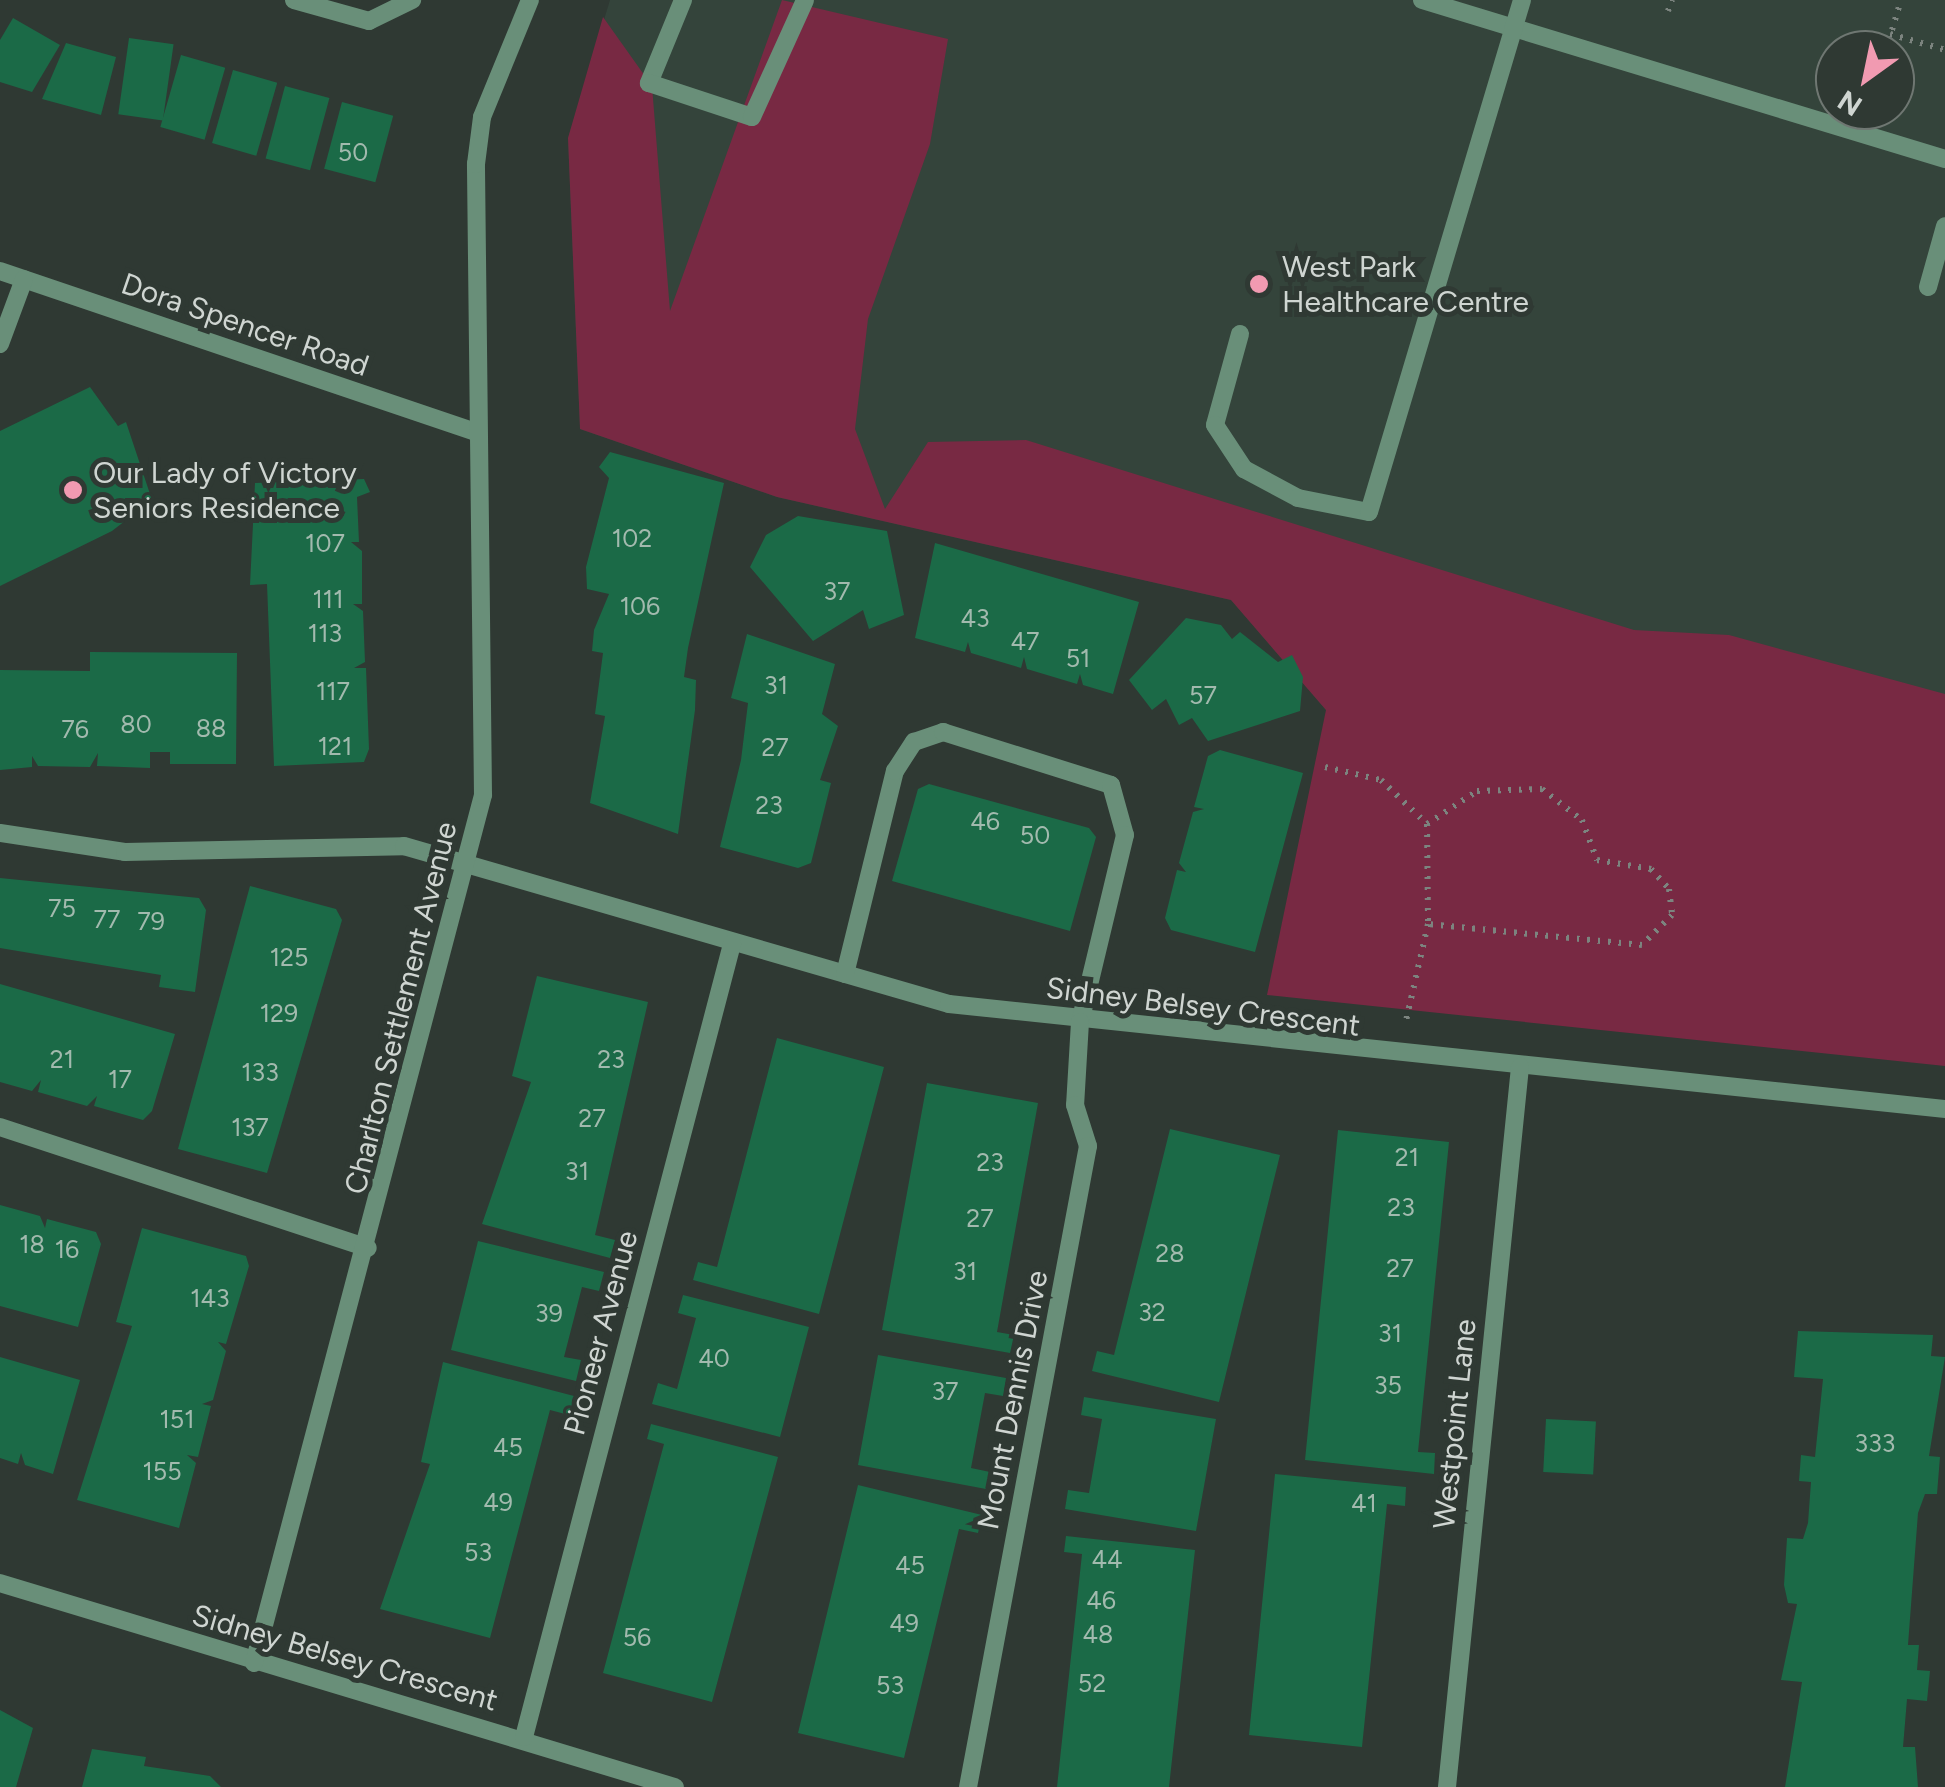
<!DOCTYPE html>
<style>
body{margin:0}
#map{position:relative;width:1945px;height:1787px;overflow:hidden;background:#2f3933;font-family:Figtree,sans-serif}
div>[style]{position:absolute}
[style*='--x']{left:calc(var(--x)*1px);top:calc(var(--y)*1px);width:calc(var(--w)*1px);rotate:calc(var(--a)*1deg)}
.built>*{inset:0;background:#34443b}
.green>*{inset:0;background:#782943}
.building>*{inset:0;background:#1b6a47;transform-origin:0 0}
.path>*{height:6px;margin-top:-3px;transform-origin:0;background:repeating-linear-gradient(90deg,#7c847f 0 2.5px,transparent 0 10.5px)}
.minor>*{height:18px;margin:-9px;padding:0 9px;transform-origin:9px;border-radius:9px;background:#698f79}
.dots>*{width:28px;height:28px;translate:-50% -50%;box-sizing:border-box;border:5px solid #2f3933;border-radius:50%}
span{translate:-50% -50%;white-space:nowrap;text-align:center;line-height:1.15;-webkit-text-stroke:10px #2f3933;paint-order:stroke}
.number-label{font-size:25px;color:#a2baae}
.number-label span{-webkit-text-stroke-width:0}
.poi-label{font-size:30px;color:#cfd5d1}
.left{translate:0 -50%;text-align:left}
.street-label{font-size:30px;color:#cfd5d1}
.north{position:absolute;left:1815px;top:30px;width:100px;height:100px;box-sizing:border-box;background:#2f3933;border:2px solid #6f7772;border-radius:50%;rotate:213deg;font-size:28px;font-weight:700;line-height:40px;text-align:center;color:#cfd5d1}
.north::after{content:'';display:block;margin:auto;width:35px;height:45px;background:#f19ab1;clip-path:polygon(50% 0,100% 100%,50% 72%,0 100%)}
</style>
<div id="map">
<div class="built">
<div style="clip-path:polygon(evenodd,610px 0,1945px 0,1945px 779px,1326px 710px,1231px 600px,777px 497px,580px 429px,568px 138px,610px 0,1835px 50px,1895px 50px,1895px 110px,1835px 110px,1835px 50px)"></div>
</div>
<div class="green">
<div style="clip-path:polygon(782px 0,948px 39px,930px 144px,868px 319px,855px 429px,885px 509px,928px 442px,1026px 440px,1634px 630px,1729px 635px,1945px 694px,1945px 1066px,1267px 995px,1326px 710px,1231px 600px,777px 497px,580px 429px,568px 138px,603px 17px,652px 86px,670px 311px)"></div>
</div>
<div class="building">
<div style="clip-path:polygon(13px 18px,60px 45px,32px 92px,0 82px,0 40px)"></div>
<div style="left:129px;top:38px;width:45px;height:77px;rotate:8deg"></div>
<div style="clip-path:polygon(66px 43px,116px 57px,101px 115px,42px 99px)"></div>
<div style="left:181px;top:55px;width:46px;height:75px;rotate:16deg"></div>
<div style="left:233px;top:70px;width:46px;height:76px;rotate:16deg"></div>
<div style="left:285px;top:86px;width:46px;height:75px;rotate:15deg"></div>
<div style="left:342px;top:102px;width:53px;height:69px;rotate:15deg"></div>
<div style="clip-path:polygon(90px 387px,118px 426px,126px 422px,152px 500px,112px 531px,0 586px,0 431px)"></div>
<div style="clip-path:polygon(610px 452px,724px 483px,688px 648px,684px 677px,696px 680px,695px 710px,678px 834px,590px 803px,605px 716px,595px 714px,603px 653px,592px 651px,594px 630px,609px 594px,587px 589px,586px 567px,609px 478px,599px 467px)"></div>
<div style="clip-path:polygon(364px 479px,370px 492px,357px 497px,359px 542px,351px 542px,362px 551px,362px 604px,353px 604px,363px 611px,365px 662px,354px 668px,366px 668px,369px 749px,364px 762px,274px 766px,267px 584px,250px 585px,255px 483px)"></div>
<div style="clip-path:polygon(798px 516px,887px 531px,904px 615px,869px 629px,863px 610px,813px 641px,750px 567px,766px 535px)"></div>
<div style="clip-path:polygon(935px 543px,1139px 602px,1113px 694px,1083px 685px,1080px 674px,1077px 684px,1027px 669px,1024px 657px,1021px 668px,971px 653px,968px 642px,965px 652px,915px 638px)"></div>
<div style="clip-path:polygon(1186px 618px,1221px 625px,1232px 639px,1240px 632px,1278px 662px,1292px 655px,1303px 677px,1300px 711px,1208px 741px,1192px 718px,1179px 725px,1166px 699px,1152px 710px,1129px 680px)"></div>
<div style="clip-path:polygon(747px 634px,835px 664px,822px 714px,838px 726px,820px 780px,831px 783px,811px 863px,798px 868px,720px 847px,741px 760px,748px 703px,731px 698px)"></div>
<div style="clip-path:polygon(90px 652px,237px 653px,236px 764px,170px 764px,170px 752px,150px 752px,150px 768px,97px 766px,98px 753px,90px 767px,38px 766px,32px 756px,32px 767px,0 770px,0 670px,90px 671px)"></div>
<div style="clip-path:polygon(1220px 750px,1303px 773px,1255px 952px,1171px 930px,1165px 918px,1177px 870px,1186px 872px,1179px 863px,1193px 812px,1204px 809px,1194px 807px,1208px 756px)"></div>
<div style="clip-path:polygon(929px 784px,1089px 828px,1096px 837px,1070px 931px,892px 881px,918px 789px)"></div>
<div style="clip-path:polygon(0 878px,199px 898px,206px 910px,195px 992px,159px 987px,161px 975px,0 948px)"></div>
<div style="clip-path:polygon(250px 886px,336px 909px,342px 920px,267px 1173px,178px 1149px)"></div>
<div style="clip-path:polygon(537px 976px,648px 1002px,595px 1235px,615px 1240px,610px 1258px,482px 1224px,531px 1082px,512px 1076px)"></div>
<div style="clip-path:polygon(0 984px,175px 1034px,152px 1111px,143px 1120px,94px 1106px,97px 1096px,87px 1106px,38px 1092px,41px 1080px,32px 1091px,0 1082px)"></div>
<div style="clip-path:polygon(777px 1038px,884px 1067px,819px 1314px,693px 1280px,698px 1262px,717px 1267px)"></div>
<div style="clip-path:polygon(927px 1083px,1038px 1103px,997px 1332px,1014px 1335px,1010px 1353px,882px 1330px)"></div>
<div style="clip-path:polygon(1170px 1129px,1280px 1155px,1219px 1402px,1092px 1371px,1097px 1351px,1114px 1355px)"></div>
<div style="clip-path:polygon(1338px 1130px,1449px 1142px,1418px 1452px,1435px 1453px,1434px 1474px,1305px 1460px)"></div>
<div style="clip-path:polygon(0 1205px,40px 1216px,45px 1228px,47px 1219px,96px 1232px,101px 1244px,78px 1327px,0 1306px)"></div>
<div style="clip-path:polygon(142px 1228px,246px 1256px,249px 1266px,226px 1344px,218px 1342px,226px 1351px,213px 1400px,202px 1404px,211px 1406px,198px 1457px,187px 1455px,196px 1463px,179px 1528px,77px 1500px,132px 1326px,116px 1322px)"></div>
<div style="clip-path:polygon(478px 1241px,604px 1272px,599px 1291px,582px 1287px,564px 1357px,581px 1360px,576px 1381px,451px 1350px)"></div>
<div style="clip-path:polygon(683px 1295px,809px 1327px,780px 1437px,652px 1404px,658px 1383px,677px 1389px,696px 1318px,678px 1313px)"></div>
<div style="clip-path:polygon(1798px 1331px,1933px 1335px,1931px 1356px,1945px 1357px,1929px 1456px,1940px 1457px,1937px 1494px,1925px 1494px,1918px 1513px,1908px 1645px,1919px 1645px,1917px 1670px,1930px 1671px,1927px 1701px,1907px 1699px,1903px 1747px,1915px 1747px,1918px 1787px,1785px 1787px,1802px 1682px,1781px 1680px,1797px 1604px,1788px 1603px,1784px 1585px,1787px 1538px,1803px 1539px,1808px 1523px,1811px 1482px,1799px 1481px,1801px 1455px,1815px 1457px,1823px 1379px,1794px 1377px)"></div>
<div style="clip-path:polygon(878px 1355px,1006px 1378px,1003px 1396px,985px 1393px,971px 1468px,990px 1472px,986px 1489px,858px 1465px)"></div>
<div style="clip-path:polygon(0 1357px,80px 1380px,53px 1474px,25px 1465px,21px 1453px,18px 1464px,0 1458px)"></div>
<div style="clip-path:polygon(443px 1362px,574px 1396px,569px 1415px,550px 1410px,490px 1638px,380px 1609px,430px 1464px,421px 1462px)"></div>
<div style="clip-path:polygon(1084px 1397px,1216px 1419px,1196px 1531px,1065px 1509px,1068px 1490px,1089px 1493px,1102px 1419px,1081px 1415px)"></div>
<div style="left:1546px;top:1419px;width:50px;height:53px;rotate:3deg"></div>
<div style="clip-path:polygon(651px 1424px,778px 1457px,712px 1702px,603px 1673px,664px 1444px,647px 1439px)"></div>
<div style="clip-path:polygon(1275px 1474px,1406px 1487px,1405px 1506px,1387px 1504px,1362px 1747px,1249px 1735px)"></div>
<div style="clip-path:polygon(858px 1485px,982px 1515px,978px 1533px,959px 1529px,904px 1758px,798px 1733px)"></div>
<div style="clip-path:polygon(1066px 1536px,1195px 1550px,1169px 1787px,1057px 1787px,1082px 1554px,1064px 1552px)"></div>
<div style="clip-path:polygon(0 1710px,33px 1728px,16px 1787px,0 1787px)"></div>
<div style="clip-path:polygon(92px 1749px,146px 1757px,144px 1766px,210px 1776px,221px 1787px,82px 1787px)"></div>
</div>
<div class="path">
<div style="--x:1668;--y:11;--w:12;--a:-70"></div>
<div style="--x:1890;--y:34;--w:57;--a:16.2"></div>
<div style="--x:1886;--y:50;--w:52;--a:-73.3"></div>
<div style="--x:1325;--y:767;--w:57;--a:13.1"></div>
<div style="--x:1381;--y:780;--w:64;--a:43.7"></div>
<div style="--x:1427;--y:824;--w:100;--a:89.4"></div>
<div style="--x:1428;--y:924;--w:99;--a:102.8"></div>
<div style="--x:1427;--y:824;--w:60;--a:-33.4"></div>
<div style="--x:1477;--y:791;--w:65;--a:-1.8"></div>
<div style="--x:1542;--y:789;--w:51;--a:37.8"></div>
<div style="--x:1582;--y:820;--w:43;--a:69.4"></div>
<div style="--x:1597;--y:860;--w:55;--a:9.5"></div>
<div style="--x:1651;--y:869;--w:27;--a:48"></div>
<div style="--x:1669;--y:889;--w:26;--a:83"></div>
<div style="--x:1672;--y:915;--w:42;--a:135"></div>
<div style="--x:1642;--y:945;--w:215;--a:-174.4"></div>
</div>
<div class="minor">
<div style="--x:294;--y:0;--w:78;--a:15.6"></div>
<div style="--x:369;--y:21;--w:48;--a:-26"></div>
<div style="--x:683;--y:0;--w:90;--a:112.3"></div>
<div style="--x:649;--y:83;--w:108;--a:18.3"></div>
<div style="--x:752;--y:117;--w:128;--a:-65.6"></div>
<div style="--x:1422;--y:0;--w:547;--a:16.91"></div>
<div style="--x:0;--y:271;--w:499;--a:18.7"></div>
<div style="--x:1928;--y:287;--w:63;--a:-74.4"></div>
<div style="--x:1240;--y:334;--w:94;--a:105.4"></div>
<div style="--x:1215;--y:425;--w:53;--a:56.6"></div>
<div style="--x:1244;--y:469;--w:61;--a:28.2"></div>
<div style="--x:1298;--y:498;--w:72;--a:11.2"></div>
<div style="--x:1369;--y:512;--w:534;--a:-73.36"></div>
<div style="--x:0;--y:344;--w:69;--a:-69.7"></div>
<div style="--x:0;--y:833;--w:126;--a:8.6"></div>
<div style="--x:125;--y:852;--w:279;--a:-1.2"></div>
<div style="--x:404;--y:846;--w:567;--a:16.17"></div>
<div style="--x:949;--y:1004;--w:1002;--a:6.02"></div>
<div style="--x:845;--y:974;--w:209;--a:-76.2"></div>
<div style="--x:895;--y:771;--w:35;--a:-57"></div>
<div style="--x:914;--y:742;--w:31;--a:-19"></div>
<div style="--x:943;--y:732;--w:176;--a:17.5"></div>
<div style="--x:1111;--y:785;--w:52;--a:74.4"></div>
<div style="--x:1125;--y:835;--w:192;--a:103.5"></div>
<div style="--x:1080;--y:1022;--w:83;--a:93.4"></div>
<div style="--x:1075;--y:1105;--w:43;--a:72.4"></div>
<div style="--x:1088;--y:1146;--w:652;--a:100.6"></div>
<div style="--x:0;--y:1127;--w:387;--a:18.2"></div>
<div style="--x:0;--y:1583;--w:705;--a:16.82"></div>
<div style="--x:254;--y:1663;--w:898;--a:-75.22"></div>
<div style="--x:483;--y:795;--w:631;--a:-90.64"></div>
<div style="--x:476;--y:164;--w:47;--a:-82.7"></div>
<div style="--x:482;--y:117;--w:126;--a:-67.7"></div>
<div style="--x:524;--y:1737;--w:820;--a:-75.3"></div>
<div style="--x:1447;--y:1787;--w:724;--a:-84.21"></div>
</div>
<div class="dots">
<div style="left:1259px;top:284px;background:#f19ab1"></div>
<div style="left:73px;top:490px;background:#f19ab1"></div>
</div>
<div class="number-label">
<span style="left:353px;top:152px">50</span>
<span style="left:632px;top:538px">102</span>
<span style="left:325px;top:543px">107</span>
<span style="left:837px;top:591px">37</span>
<span style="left:328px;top:599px">111</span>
<span style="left:640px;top:606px">106</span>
<span style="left:975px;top:618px">43</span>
<span style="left:325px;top:633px">113</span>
<span style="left:1025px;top:641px">47</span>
<span style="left:1078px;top:658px">51</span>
<span style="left:776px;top:685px">31</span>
<span style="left:333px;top:691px">117</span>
<span style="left:1203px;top:695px">57</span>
<span style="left:136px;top:724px">80</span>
<span style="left:211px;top:728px">88</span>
<span style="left:75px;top:729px">76</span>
<span style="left:335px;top:746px">121</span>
<span style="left:775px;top:747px">27</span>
<span style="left:769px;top:805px">23</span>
<span style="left:985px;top:821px">46</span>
<span style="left:1035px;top:835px">50</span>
<span style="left:62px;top:908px">75</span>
<span style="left:107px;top:919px">77</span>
<span style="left:151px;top:921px">79</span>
<span style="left:289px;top:957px">125</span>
<span style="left:279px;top:1013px">129</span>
<span style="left:62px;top:1059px">21</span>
<span style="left:611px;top:1059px">23</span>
<span style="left:260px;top:1072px">133</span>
<span style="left:120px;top:1079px">17</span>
<span style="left:592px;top:1118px">27</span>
<span style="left:250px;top:1127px">137</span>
<span style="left:1407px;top:1157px">21</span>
<span style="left:990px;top:1162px">23</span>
<span style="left:577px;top:1171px">31</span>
<span style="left:1401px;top:1207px">23</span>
<span style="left:980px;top:1218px">27</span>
<span style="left:32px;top:1244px">18</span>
<span style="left:67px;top:1249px">16</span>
<span style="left:1170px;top:1253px">28</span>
<span style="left:1400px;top:1268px">27</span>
<span style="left:965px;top:1271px">31</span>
<span style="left:210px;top:1298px">143</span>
<span style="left:1152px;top:1312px">32</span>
<span style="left:549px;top:1313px">39</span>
<span style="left:1390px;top:1333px">31</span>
<span style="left:714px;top:1358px">40</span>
<span style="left:1388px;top:1385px">35</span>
<span style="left:945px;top:1391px">37</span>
<span style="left:177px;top:1419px">151</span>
<span style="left:1875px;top:1443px">333</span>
<span style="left:508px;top:1447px">45</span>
<span style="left:162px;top:1471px">155</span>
<span style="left:498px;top:1502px">49</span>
<span style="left:1364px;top:1503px">41</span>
<span style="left:478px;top:1552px">53</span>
<span style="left:1107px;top:1559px">44</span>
<span style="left:910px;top:1565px">45</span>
<span style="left:1101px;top:1600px">46</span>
<span style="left:904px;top:1623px">49</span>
<span style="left:1098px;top:1634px">48</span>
<span style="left:637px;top:1637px">56</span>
<span style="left:1092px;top:1683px">52</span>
<span style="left:890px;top:1685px">53</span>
</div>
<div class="poi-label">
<span class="left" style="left:1282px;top:284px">West Park<br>Healthcare Centre</span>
<span class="left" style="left:93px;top:490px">Our Lady of Victory<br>Seniors Residence</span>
</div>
<div class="street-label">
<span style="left:245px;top:325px;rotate:19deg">Dora Spencer Road</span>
<span style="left:1203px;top:1007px;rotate:7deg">Sidney Belsey Crescent</span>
<span style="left:401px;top:1008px;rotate:-76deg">Charlton Settlement Avenue</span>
<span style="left:601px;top:1333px;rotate:-75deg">Pioneer Avenue</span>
<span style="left:1013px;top:1400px;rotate:-79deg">Mount Dennis Drive</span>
<span style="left:1455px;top:1424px;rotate:-84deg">Westpoint Lane</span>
<span style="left:345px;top:1658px;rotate:16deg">Sidney Belsey Crescent</span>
</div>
<div class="north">N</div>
</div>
